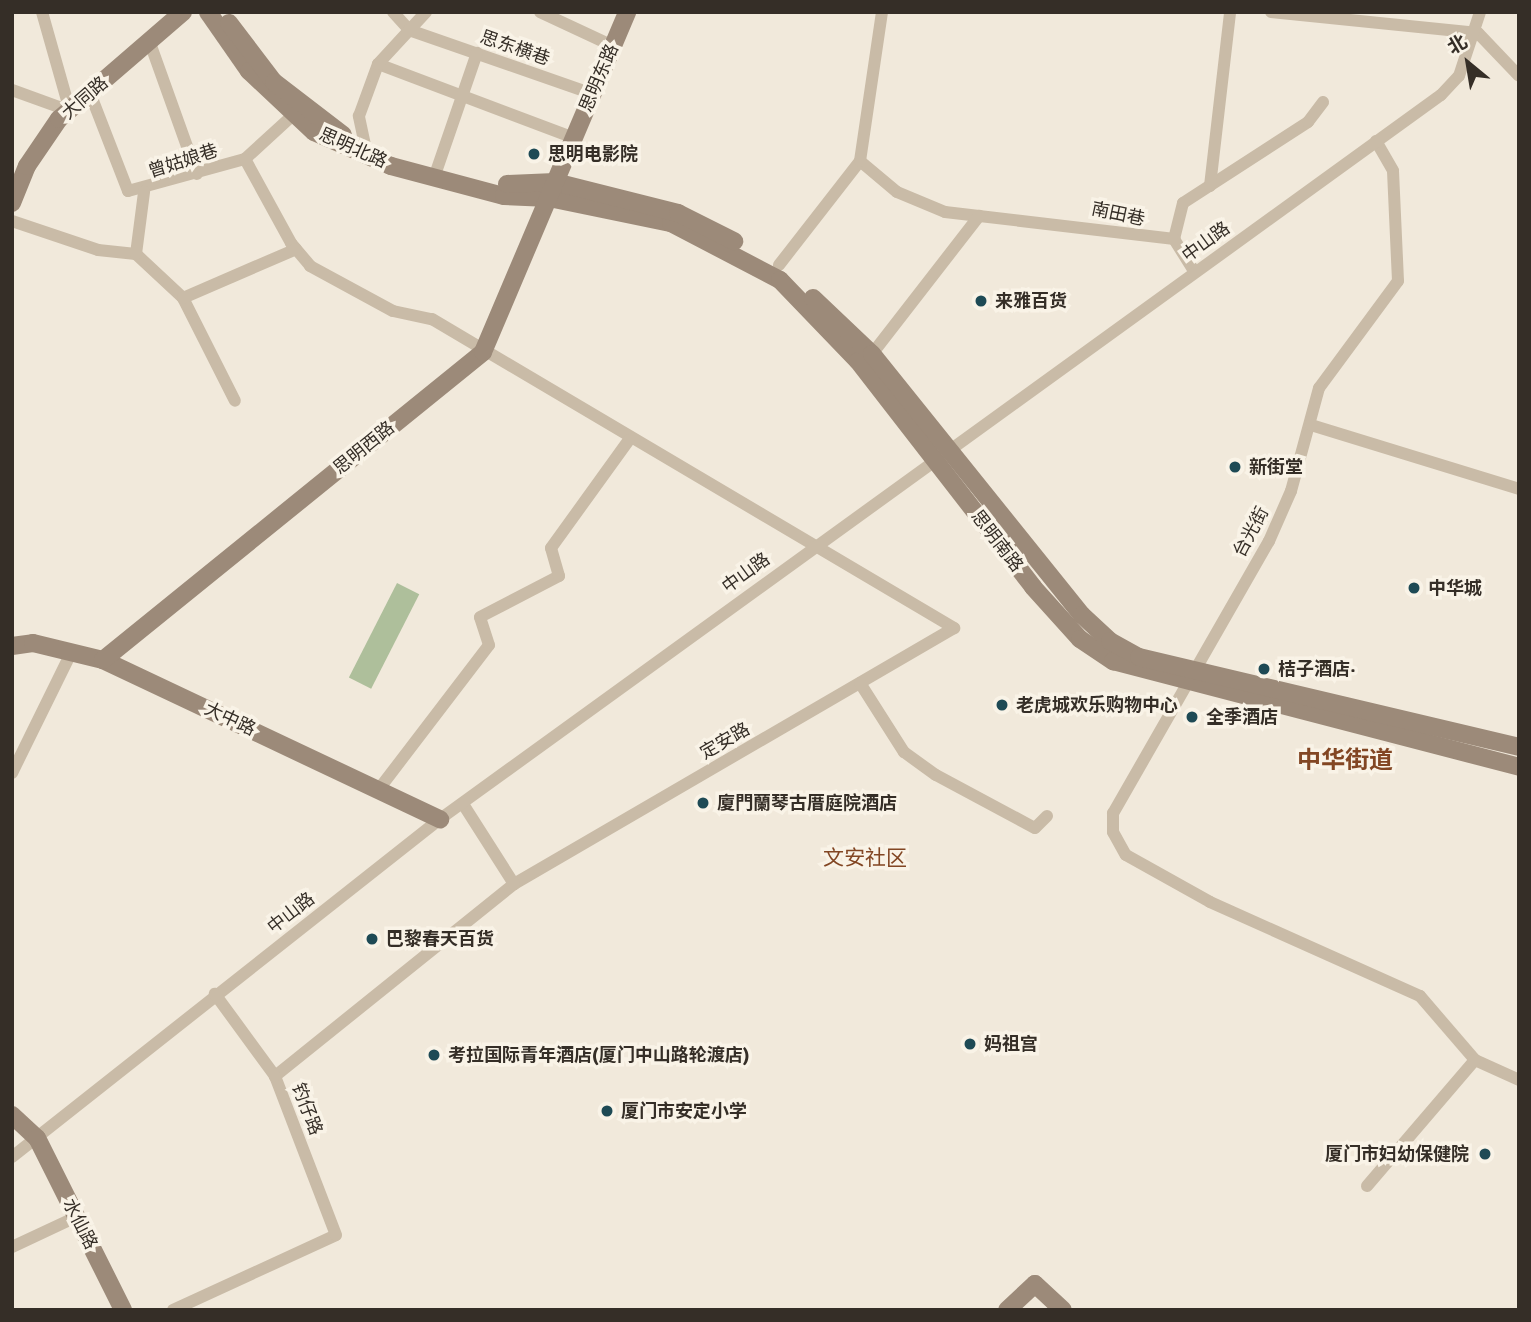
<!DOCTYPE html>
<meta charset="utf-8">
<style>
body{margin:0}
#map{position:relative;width:1531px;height:1322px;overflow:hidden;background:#f1e9db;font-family:Signika,"Noto Sans SC",sans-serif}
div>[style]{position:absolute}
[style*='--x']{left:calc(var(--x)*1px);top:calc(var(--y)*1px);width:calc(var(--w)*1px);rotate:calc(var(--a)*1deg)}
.green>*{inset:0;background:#aebf9b;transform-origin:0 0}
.street>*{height:12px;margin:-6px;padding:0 6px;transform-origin:6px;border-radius:6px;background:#c9bba7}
.secondary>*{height:18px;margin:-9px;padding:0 9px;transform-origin:9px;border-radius:9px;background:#9c8a79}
.dots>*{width:19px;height:19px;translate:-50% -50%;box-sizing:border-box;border:4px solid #f9f3e7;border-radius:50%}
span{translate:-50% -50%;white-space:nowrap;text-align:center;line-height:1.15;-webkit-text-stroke:7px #f9f3e7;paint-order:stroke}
.street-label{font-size:18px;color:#352e27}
.poi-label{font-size:18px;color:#352e27;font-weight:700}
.left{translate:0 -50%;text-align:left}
.right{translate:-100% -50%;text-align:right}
.quarter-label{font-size:21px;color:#824623}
.district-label{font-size:24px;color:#824623;font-weight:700}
.frame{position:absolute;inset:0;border:14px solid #352e27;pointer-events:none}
.north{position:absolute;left:1433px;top:28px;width:70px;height:70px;-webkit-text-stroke:5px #f9f3e7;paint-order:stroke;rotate:330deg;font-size:19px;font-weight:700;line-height:28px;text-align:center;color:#352e27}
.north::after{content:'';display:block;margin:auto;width:24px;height:32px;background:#352e27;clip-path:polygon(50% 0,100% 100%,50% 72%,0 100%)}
</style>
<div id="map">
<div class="green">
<div style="left:397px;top:583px;width:25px;height:106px;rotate:27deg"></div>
</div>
<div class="street">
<div style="--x:42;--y:12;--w:103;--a:74.2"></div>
<div style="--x:393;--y:12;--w:24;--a:48"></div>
<div style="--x:409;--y:30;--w:195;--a:19.2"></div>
<div style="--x:540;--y:12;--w:81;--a:25"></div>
<div style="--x:1271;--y:12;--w:208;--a:5.8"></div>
<div style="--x:1478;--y:33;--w:59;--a:46.4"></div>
<div style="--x:150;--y:43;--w:139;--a:70.3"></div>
<div style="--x:378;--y:64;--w:210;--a:20.7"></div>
<div style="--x:12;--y:90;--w:62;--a:19.9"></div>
<div style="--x:90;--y:93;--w:105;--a:68.8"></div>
<div style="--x:128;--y:191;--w:121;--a:-15.3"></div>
<div style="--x:245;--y:159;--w:65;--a:-42.5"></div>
<div style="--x:1376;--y:141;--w:34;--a:60"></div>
<div style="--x:1393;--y:171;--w:110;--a:87.4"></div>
<div style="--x:1398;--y:281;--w:133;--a:126.4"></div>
<div style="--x:1319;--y:388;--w:107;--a:105.2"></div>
<div style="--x:1291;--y:491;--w:55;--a:113.7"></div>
<div style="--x:1269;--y:541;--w:314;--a:119.8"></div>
<div style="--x:1113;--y:813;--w:19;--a:90"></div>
<div style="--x:1113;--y:832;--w:26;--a:61"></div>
<div style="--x:1126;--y:855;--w:96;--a:29.2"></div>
<div style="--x:1210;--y:902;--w:230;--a:24.1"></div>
<div style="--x:1420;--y:996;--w:84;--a:49.3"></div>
<div style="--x:1475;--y:1060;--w:48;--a:24.4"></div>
<div style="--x:365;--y:145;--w:30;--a:-102"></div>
<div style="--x:359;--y:116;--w:55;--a:-69.9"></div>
<div style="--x:378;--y:64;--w:71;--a:-47.3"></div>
<div style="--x:245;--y:159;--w:96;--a:61.3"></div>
<div style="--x:291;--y:243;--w:30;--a:50"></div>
<div style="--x:310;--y:266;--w:94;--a:28.5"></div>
<div style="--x:393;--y:311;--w:40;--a:12"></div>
<div style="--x:432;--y:319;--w:607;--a:30.62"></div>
<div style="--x:954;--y:628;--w:509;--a:149.81"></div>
<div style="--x:514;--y:884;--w:307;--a:141.2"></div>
<div style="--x:860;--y:161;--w:48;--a:40"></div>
<div style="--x:897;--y:192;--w:52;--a:22.6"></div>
<div style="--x:945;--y:212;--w:231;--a:6.7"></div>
<div style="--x:1174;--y:239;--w:37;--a:-76"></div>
<div style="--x:1183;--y:203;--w:149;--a:-32.9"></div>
<div style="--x:1308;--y:122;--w:25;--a:-53"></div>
<div style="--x:437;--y:169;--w:123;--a:-71"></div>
<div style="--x:1210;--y:186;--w:175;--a:-83.4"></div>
<div style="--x:12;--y:221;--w:91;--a:18.6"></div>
<div style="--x:98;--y:250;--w:38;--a:6"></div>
<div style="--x:136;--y:254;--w:64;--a:43.1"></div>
<div style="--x:183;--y:298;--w:115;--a:63.2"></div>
<div style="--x:1174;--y:239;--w:39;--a:58"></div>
<div style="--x:136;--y:254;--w:63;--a:-82.6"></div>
<div style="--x:779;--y:265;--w:132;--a:-52.1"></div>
<div style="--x:860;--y:161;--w:151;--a:-81.6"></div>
<div style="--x:183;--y:298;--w:123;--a:-23.4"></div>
<div style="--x:872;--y:354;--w:175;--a:-52.2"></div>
<div style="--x:1311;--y:425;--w:218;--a:17.1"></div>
<div style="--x:860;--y:683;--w:82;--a:57.5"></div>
<div style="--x:904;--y:752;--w:39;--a:36"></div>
<div style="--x:936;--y:775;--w:112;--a:28.2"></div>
<div style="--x:1035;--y:828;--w:17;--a:-45"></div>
<div style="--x:12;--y:773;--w:134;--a:-63.8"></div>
<div style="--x:379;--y:789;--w:181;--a:-52.6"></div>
<div style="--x:489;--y:645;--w:29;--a:-108"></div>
<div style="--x:480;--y:617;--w:89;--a:-27.4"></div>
<div style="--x:559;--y:576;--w:29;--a:-106"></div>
<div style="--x:551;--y:548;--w:133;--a:-54.2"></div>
<div style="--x:463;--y:804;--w:95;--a:57.5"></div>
<div style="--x:12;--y:1157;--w:545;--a:-38.3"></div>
<div style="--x:440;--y:819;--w:1235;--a:-35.88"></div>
<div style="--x:1441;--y:95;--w:26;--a:-47"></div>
<div style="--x:1459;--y:76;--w:67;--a:-71.8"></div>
<div style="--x:1367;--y:1186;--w:166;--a:-49.4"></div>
<div style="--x:12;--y:1247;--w:71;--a:-25.1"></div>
<div style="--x:173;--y:1310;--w:179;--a:-24.7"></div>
<div style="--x:336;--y:1235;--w:170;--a:-111"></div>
<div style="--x:275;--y:1076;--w:102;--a:-126.2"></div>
</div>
<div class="secondary">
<div style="--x:208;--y:12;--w:72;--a:55.2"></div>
<div style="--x:249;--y:71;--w:89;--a:43.2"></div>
<div style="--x:314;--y:132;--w:84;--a:23.8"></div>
<div style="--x:391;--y:166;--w:117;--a:14.9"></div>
<div style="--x:504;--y:196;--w:45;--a:2.5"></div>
<div style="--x:549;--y:198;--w:125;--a:11.6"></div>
<div style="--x:671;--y:223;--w:123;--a:27.6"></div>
<div style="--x:780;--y:280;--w:112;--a:46.1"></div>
<div style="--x:858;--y:361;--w:286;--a:52.2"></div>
<div style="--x:1033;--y:587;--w:70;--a:47.9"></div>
<div style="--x:1080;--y:639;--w:40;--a:34"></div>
<div style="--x:1113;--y:661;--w:420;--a:14.6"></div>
<div style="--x:229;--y:23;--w:74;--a:52.7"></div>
<div style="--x:274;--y:82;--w:87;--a:37.5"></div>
<div style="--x:507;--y:184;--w:48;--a:-2.4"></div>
<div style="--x:555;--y:182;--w:127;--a:14.1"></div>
<div style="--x:678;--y:213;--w:63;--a:26.6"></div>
<div style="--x:12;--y:203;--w:40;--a:-68"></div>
<div style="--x:27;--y:166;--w:57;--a:-55.8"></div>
<div style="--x:59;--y:119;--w:164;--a:-40.8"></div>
<div style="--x:813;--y:298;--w:81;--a:43.5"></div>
<div style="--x:872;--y:354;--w:335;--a:51.2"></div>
<div style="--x:1082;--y:615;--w:38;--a:43"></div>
<div style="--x:1110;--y:641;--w:33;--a:29"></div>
<div style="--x:1139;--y:657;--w:391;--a:13.3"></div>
<div style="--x:12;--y:646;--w:21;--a:-8"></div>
<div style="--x:33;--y:643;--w:72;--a:13.7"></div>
<div style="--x:103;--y:660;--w:373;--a:25.3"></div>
<div style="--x:103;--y:660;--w:489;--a:-39"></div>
<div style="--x:483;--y:352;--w:369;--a:-67"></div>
<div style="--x:12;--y:1115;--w:34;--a:43"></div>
<div style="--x:37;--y:1138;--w:192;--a:63.4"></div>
<div style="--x:1007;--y:1310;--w:38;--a:-43"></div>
<div style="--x:1035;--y:1284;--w:38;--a:43"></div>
</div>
<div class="dots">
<div style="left:534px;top:154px;background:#1e4a55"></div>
<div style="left:981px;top:301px;background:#1e4a55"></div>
<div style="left:1235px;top:467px;background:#1e4a55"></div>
<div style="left:1414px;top:588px;background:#1e4a55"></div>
<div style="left:1264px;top:669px;background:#1e4a55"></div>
<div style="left:1002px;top:705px;background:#1e4a55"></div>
<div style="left:1192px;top:717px;background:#1e4a55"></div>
<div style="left:703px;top:803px;background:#1e4a55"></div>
<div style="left:372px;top:939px;background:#1e4a55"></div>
<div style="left:970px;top:1044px;background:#1e4a55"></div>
<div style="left:434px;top:1055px;background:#1e4a55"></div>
<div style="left:607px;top:1111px;background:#1e4a55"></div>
<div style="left:1485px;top:1154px;background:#1e4a55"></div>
</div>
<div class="street-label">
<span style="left:515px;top:48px;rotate:19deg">思东横巷</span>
<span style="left:599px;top:78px;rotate:-67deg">思明东路</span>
<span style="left:85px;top:98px;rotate:-41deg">大同路</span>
<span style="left:353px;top:148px;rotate:24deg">思明北路</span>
<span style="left:183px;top:161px;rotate:-18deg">曾姑娘巷</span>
<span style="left:1118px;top:214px;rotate:12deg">南田巷</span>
<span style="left:1206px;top:242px;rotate:-36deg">中山路</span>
<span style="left:364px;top:448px;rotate:-39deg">思明西路</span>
<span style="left:1251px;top:532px;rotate:-62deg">台光街</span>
<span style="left:997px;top:541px;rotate:52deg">思明南路</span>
<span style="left:746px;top:573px;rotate:-36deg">中山路</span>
<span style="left:230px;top:719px;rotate:25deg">大中路</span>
<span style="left:725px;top:741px;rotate:-30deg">定安路</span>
<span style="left:291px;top:913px;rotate:-38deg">中山路</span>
<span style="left:307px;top:1109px;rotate:69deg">钓仔路</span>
<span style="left:80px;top:1224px;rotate:63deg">水仙路</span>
</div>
<div class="poi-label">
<span class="left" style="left:548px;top:154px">思明电影院</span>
<span class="left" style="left:995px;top:301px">来雅百货</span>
<span class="left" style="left:1249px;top:467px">新街堂</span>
<span class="left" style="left:1428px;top:588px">中华城</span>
<span class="left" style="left:1278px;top:669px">桔子酒店·</span>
<span class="left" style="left:1016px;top:705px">老虎城欢乐购物中心</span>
<span class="left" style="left:1206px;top:717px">全季酒店</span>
<span class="left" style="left:717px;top:803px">廈門蘭琴古厝庭院酒店</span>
<span class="left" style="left:386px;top:939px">巴黎春天百货</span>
<span class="left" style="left:984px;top:1044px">妈祖宫</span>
<span class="left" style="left:448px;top:1055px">考拉国际青年酒店(厦门中山路轮渡店)</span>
<span class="left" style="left:621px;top:1111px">厦门市安定小学</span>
<span class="right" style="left:1469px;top:1154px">厦门市妇幼保健院</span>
</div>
<div class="quarter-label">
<span style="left:865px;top:858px">文安社区</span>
</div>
<div class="district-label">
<span style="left:1345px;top:761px">中华街道</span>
</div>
<div class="frame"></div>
<div class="north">北</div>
</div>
